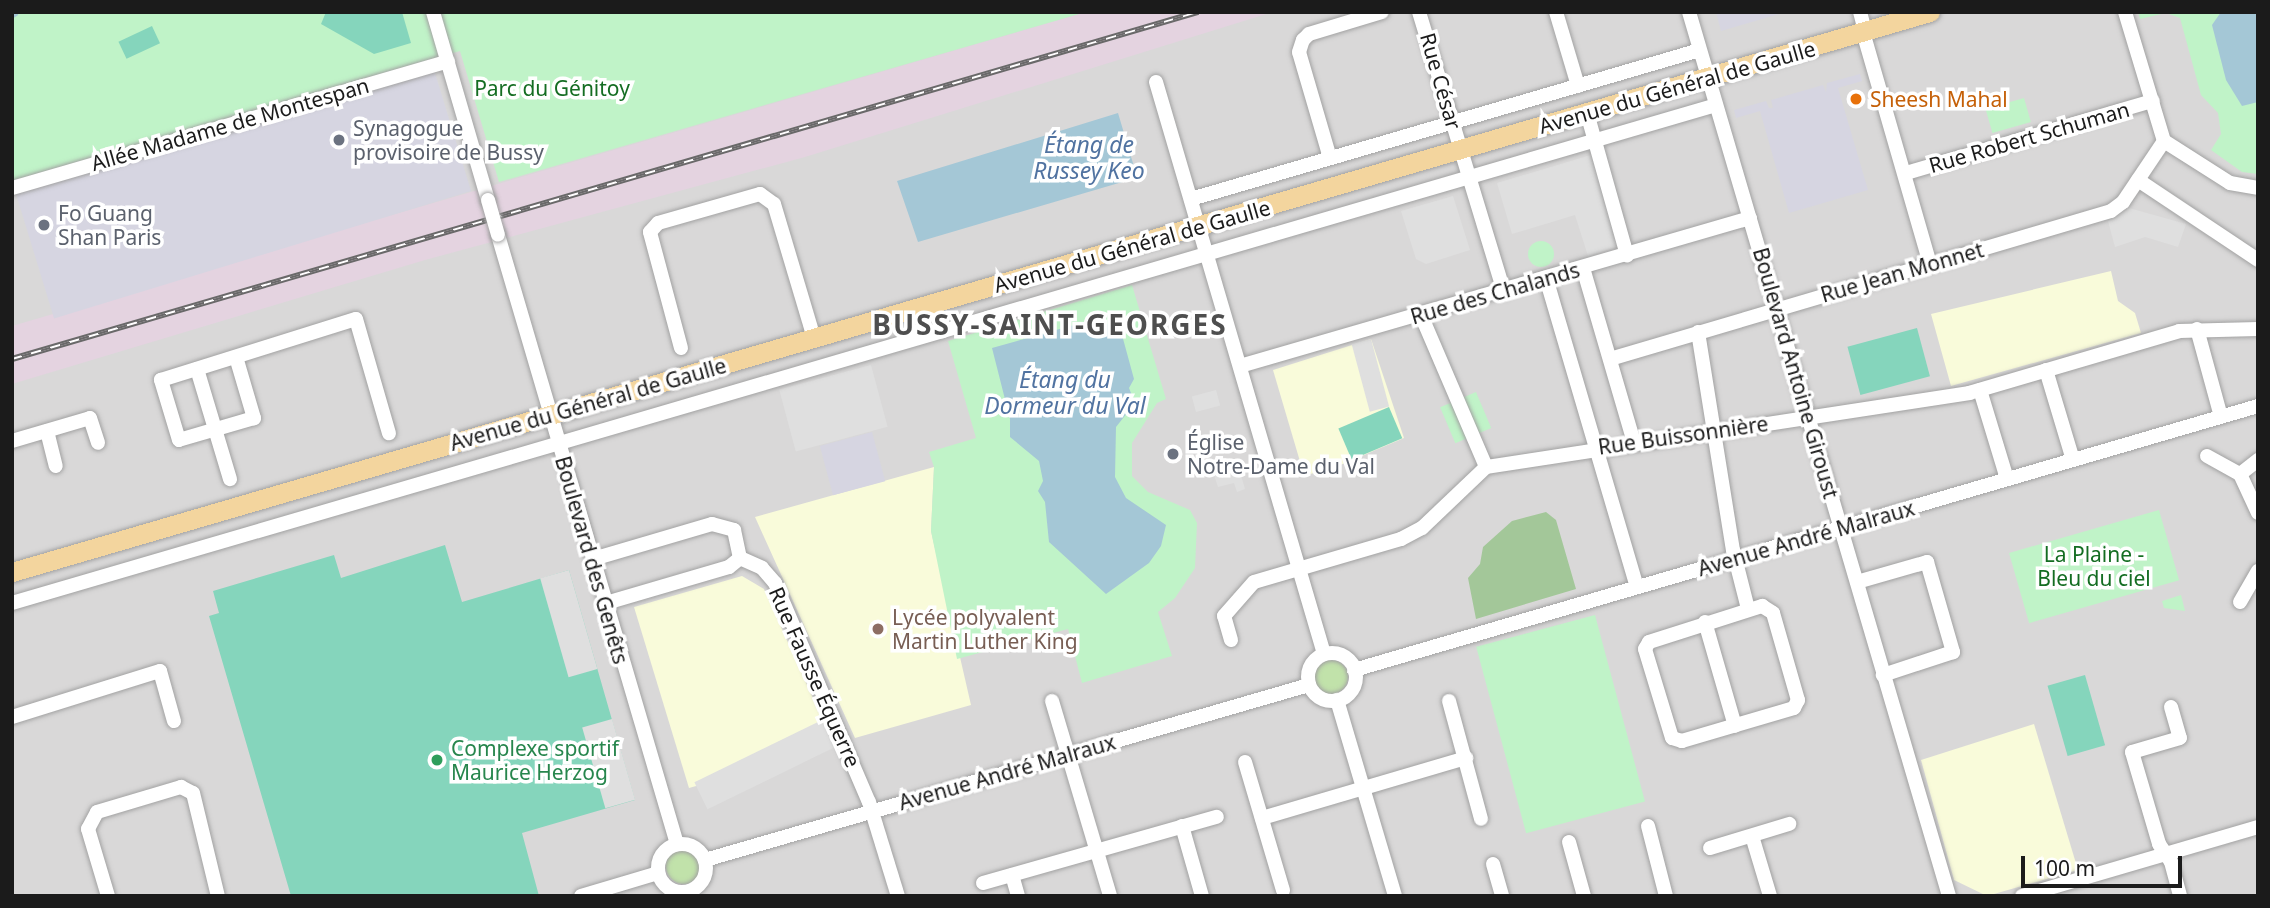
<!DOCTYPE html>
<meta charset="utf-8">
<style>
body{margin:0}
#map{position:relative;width:2270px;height:908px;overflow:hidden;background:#ebe9e1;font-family:"Noto Sans",sans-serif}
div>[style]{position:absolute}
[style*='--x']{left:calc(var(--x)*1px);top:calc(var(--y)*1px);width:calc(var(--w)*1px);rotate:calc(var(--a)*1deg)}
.residential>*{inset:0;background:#d9d8d8;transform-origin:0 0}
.industrial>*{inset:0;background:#e4d3e0}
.education>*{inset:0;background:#f9fbda}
.grass>*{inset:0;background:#c1e2aa}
.round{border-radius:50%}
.forest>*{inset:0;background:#a3c799}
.park>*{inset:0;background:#c0f3c8;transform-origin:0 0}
.pitch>*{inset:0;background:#85d5bc;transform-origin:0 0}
.parking>*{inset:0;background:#dfdfdf;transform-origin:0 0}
.plaza>*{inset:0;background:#d6d5e1;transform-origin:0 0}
.water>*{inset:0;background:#a4c7d6}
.canal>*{height:10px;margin:-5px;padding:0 5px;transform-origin:5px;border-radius:5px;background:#a4c7d6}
.roads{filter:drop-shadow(0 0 2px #a2a2a2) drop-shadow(0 0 2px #a2a2a2)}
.minor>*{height:14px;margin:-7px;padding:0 7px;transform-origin:7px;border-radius:7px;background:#fff}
.minor>.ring{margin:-7px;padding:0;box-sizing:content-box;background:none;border:14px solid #fff;border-radius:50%}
.major>*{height:19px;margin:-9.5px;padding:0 9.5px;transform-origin:9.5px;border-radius:9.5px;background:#f3d59e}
.rail>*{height:6px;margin-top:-3px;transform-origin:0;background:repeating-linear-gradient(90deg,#fff 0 10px,#696969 0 20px);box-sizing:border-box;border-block:2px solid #696969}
.bridges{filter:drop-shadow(0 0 2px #a2a2a2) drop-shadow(0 0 2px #a2a2a2)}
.minor-bridge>*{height:14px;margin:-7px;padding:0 7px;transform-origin:7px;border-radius:7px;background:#fff}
.dots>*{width:19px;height:19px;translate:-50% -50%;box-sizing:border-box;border:4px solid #fff;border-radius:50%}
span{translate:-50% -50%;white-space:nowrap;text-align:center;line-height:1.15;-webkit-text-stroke:7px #fff;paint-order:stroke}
.street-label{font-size:21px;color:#1b1b1b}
.park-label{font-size:21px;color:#146d22}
.food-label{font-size:21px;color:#c56008}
.left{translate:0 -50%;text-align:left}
.worship-label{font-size:21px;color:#5b616d}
.education-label{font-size:21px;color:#785e54}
.leisure-label{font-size:21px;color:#27864d}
.water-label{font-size:23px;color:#5173a1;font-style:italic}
.district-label{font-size:28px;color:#4e4e4e;font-weight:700;letter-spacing:2px}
.frame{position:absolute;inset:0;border:14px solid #1b1b1b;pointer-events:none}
.scale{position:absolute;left:2021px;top:856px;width:161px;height:32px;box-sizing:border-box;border:4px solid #1b1b1b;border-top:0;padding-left:9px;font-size:21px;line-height:24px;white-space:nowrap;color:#1b1b1b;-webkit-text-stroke:5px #fff;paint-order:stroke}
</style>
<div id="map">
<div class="residential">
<div style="left:12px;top:12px;width:2246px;height:884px"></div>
</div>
<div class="industrial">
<div style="clip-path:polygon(1086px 12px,1273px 12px,805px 157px,425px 260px,12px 384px,12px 326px)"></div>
</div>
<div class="education">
<div style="clip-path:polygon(2111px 271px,2118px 301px,2135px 313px,2141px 333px,1951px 386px,1931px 314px)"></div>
<div style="clip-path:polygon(1371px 339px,1404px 438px,1326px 471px,1304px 475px,1273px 370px)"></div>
<div style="clip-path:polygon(934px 467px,931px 531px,971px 705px,855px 738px,755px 517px)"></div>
<div style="clip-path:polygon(742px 576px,764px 589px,835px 747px,689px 788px,634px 607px)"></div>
<div style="clip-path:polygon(2034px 724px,2078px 870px,1987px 896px,1954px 880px,1921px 760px)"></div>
</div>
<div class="grass">
<div class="round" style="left:1314px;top:660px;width:34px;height:34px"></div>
<div class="round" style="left:666px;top:848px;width:36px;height:36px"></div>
</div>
<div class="forest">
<div style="clip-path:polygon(1546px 512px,1556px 520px,1576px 589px,1476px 619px,1468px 578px,1480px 564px,1483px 547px,1512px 521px)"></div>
</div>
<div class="park">
<div style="clip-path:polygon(12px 12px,1086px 12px,499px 182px,460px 51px,12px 182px)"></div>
<div style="clip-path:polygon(2138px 12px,2258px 12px,2258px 174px,2242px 172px,2211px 150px,2221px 134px,2218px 113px,2201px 95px,2180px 18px,2166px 13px,2140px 19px)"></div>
<div style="left:2024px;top:98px;width:25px;height:40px;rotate:74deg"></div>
<div class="round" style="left:1528px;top:241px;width:26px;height:26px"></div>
<div style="clip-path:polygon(1132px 285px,1166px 399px,1157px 403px,1132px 443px,1132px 476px,1148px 492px,1190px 510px,1197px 523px,1195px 568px,1175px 598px,1158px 612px,1172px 656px,1082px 683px,1068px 629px,957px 659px,931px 531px,934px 467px,929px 452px,976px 438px,948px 341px)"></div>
<div style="left:1476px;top:392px;width:39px;height:39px;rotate:67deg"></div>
<div style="left:2159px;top:510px;width:73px;height:156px;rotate:74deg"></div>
<div style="clip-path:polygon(2181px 595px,2185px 611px,2164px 608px,2162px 601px)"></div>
<div style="left:1595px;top:615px;width:193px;height:123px;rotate:75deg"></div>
</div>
<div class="pitch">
<div style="clip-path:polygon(326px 12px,402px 12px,411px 43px,374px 54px,321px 24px)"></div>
<div style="left:152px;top:26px;width:19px;height:37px;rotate:65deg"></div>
<div style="left:1917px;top:328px;width:50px;height:72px;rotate:75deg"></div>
<div style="left:1389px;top:407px;width:34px;height:55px;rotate:67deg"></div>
<div style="clip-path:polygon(445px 545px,462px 602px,569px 570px,635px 800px,522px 833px,539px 896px,291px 896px,209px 616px,219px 613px,213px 591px,334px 555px,341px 578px)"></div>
<div style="left:2085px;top:675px;width:73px;height:39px;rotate:74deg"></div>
</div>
<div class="parking">
<div style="clip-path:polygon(1594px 154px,1620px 246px,1588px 256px,1575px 215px,1512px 234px,1497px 183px)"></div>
<div style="clip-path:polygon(1453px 196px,1470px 250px,1426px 264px,1416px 259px,1401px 211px)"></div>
<div style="clip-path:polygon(2129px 208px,2186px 224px,2178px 247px,2145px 237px,2115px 247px,2108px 221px)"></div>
<div style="left:1371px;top:339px;width:70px;height:20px;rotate:75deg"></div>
<div style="left:871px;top:365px;width:64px;height:95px;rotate:75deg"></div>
<div style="left:1216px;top:390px;width:16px;height:25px;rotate:75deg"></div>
<div style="clip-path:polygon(1237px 462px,1245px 489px,1237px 492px,1234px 483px,1218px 487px,1212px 469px)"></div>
<div style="left:569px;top:570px;width:103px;height:30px;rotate:74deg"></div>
<div style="left:612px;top:719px;width:84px;height:31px;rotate:74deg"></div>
<div style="left:822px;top:720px;width:30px;height:142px;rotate:64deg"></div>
</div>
<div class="plaza">
<div style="clip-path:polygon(1716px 12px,1786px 12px,1721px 31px)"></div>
<div style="left:431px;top:60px;width:137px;height:436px;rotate:73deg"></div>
<div style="clip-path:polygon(1860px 74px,1862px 81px,1838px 88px,1868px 190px,1789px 213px,1760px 111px,1736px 118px,1734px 110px,1766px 101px,1769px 108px,1773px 108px,1771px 100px,1823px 85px,1826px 92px,1827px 83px)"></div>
<div style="left:872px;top:432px;width:51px;height:54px;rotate:75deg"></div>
</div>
<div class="water">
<div style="clip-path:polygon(2221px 12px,2258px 12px,2258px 102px,2242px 106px,2226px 80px,2212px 25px)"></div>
<div style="clip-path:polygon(1118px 113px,1135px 170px,1127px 172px,1129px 180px,918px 242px,897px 181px)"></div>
<div style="clip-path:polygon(1099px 318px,1122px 335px,1134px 379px,1129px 388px,1135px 403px,1116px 427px,1115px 477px,1126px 498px,1166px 525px,1161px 546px,1149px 563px,1106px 594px,1049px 542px,1045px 502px,1038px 491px,1043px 481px,1039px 461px,1010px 437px,1010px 419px,992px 348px)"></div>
</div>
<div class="canal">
<div style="--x:12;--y:13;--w:2;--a:-27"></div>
</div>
<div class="roads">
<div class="minor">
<div style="--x:433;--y:12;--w:196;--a:73.7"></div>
<div style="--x:1419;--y:12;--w:292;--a:73.1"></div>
<div style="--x:1556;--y:12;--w:77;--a:73.4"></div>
<div style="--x:1689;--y:12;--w:921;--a:73.61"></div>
<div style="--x:1860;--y:12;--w:20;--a:75"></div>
<div style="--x:2125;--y:12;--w:135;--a:73.2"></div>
<div style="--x:2164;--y:141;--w:78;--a:32.5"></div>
<div style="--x:2230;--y:183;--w:28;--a:10"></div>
<div style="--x:1863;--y:32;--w:241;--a:73.9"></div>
<div style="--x:1156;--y:82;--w:596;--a:73.63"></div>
<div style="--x:1587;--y:113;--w:148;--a:74.3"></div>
<div style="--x:1330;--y:158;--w:110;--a:-106.3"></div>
<div style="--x:1299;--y:52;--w:13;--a:-72"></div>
<div style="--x:1303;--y:40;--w:8;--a:-45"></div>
<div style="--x:1309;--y:34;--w:76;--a:-16.8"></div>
<div style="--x:1906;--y:173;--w:257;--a:-16.3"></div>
<div style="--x:2138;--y:180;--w:144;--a:33.7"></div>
<div style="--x:12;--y:188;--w:454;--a:-16.2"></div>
<div style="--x:1191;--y:199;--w:530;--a:-16.32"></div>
<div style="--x:498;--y:235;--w:635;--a:73.62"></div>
<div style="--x:1583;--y:268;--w:181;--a:73.7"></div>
<div style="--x:1546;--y:278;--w:322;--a:73.6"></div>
<div style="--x:1421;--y:315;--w:165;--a:66.8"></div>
<div style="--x:2197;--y:329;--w:91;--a:74.7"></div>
<div style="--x:1698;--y:332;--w:221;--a:80.9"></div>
<div style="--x:1733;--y:550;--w:61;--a:75.7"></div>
<div style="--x:681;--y:348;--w:120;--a:-105"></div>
<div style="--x:650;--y:232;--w:12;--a:-48"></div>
<div style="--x:658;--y:223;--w:106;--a:-15.9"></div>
<div style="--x:760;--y:194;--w:17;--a:36"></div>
<div style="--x:774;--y:204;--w:140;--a:73.4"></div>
<div style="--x:236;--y:357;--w:64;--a:73.6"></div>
<div style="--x:254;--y:418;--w:78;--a:163.7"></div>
<div style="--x:179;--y:440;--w:63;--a:-106.7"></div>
<div style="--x:161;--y:380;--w:204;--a:-17.4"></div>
<div style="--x:356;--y:319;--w:119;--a:73.9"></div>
<div style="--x:1610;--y:359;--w:522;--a:-16.46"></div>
<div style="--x:2111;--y:211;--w:15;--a:-37"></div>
<div style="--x:2123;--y:202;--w:73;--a:-56.1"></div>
<div style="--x:1240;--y:366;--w:531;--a:-16.18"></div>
<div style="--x:197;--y:369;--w:115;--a:73.3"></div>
<div style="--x:2046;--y:370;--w:94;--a:73.3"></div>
<div style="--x:1980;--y:390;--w:93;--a:73.1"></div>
<div style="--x:47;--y:431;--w:36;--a:76"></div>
<div style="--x:12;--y:441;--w:81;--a:-16.4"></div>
<div style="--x:90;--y:418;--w:26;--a:72"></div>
<div style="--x:2207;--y:456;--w:38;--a:29"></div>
<div style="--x:2258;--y:460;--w:23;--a:142"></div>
<div style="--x:2240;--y:474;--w:43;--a:65.2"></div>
<div style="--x:740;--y:558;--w:24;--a:24"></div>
<div style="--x:762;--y:568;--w:20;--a:49"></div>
<div style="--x:775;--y:583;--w:238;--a:66.8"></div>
<div style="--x:869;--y:802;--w:98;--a:72.9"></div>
<div style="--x:593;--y:559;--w:124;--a:-16.4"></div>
<div style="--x:712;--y:524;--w:23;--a:15"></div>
<div style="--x:734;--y:530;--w:29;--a:78"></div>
<div style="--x:1857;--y:582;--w:73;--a:-15.9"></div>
<div style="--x:1927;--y:562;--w:94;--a:73.9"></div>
<div style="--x:1953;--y:652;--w:74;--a:161.8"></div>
<div style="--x:2240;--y:602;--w:36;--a:-60"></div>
<div style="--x:12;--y:603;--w:1775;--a:-16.29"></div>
<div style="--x:606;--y:603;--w:128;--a:-16.3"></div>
<div style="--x:729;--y:567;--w:14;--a:-39"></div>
<div style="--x:1762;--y:606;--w:13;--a:32"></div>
<div style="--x:1773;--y:613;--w:91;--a:74"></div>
<div style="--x:1798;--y:700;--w:9;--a:117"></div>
<div style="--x:1794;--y:708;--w:117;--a:163.6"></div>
<div style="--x:1682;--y:741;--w:10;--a:-163"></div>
<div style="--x:1672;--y:738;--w:93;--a:-106.9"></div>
<div style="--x:1645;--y:649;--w:8;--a:-60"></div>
<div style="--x:1649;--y:642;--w:119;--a:-17.7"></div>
<div style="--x:1705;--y:622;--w:108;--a:73.9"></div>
<div style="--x:1231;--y:640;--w:25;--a:-106"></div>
<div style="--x:1224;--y:616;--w:45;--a:-48.6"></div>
<div style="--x:1254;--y:582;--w:153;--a:-16.3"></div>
<div style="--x:1401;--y:539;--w:24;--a:-28"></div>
<div style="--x:1422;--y:528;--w:88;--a:-43.6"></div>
<div style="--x:1486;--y:467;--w:489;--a:-8.7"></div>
<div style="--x:1969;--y:393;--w:219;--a:-16.4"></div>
<div style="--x:2179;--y:331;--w:79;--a:-1.5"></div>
<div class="ring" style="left:1308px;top:653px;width:34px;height:34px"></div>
<div style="--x:1354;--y:670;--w:942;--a:-16.28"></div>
<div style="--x:1337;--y:700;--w:204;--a:73.5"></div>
<div style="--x:1052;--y:701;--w:203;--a:73.4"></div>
<div style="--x:1449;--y:701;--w:122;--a:74.8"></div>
<div style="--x:2171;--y:707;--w:32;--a:74"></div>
<div style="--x:2180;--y:738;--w:50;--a:163.7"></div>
<div style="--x:2132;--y:752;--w:96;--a:73.6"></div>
<div style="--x:2159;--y:844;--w:22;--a:56"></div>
<div style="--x:2171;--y:862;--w:35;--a:75"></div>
<div style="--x:12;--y:717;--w:155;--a:-17.3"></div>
<div style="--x:160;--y:671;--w:52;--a:74.4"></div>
<div style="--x:1245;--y:762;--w:134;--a:73.5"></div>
<div style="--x:1262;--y:818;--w:213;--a:-16.4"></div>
<div style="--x:1182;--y:826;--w:73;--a:74.1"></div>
<div style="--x:1648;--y:826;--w:72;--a:75.6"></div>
<div style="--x:1752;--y:836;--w:63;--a:73.3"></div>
<div style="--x:1569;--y:842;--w:56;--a:74.5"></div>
<div class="ring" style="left:658px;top:844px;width:34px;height:34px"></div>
<div style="--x:1710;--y:848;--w:83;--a:-16.9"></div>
<div style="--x:705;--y:860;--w:629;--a:-16.16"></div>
<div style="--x:1493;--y:864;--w:33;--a:74"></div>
<div style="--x:1012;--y:875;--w:22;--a:74"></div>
<div style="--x:983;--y:883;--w:243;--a:-15.8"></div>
<div style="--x:108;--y:896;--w:70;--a:-106.6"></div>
<div style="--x:88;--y:829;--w:19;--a:-62"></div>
<div style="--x:97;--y:812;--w:88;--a:-16.6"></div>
<div style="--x:181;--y:787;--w:13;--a:27"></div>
<div style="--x:193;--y:793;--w:106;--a:76.4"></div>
<div style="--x:581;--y:896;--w:80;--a:-16.6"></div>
<div style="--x:2022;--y:896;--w:246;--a:-16.3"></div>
</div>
<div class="major">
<div style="--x:12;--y:572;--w:1998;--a:-16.28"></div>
</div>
</div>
<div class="rail">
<div style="--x:12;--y:359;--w:1236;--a:-16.31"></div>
</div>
<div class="bridges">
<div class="minor-bridge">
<div style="--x:488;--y:200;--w:36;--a:74"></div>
</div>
</div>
<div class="dots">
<div style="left:1856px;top:99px;background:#e8710a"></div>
<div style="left:339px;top:140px;background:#6b7280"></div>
<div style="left:44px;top:225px;background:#6b7280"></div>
<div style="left:1173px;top:454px;background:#6b7280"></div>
<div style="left:878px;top:629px;background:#8d6e63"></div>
<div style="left:437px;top:760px;background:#2e9e5b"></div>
</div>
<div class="street-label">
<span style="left:1441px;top:81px;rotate:74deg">Rue César</span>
<span style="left:1677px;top:87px;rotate:-16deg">Avenue du Général de Gaulle</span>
<span style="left:230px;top:124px;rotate:-16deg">Allée Madame de Montespan</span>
<span style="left:2029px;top:137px;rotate:-16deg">Rue Robert Schuman</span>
<span style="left:1132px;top:246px;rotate:-16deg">Avenue du Général de Gaulle</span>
<span style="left:1902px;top:272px;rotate:-16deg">Rue Jean Monnet</span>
<span style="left:1495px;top:293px;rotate:-16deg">Rue des Chalands</span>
<span style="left:1796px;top:373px;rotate:74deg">Boulevard Antoine Giroust</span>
<span style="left:588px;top:404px;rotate:-16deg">Avenue du Général de Gaulle</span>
<span style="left:1683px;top:435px;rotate:-8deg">Rue Buissonnière</span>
<span style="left:1806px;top:538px;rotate:-16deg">Avenue André Malraux</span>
<span style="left:592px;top:560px;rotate:74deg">Boulevard des Genêts</span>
<span style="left:815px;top:677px;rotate:66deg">Rue Fausse Équerre</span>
<span style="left:1007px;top:772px;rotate:-16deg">Avenue André Malraux</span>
</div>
<div class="park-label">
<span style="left:552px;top:88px">Parc du Génitoy</span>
<span style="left:2094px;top:566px">La Plaine -<br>Bleu du ciel</span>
</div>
<div class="food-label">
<span class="left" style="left:1870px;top:99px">Sheesh Mahal</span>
</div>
<div class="worship-label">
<span class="left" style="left:353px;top:140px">Synagogue<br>provisoire de Bussy</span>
<span class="left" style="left:58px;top:225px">Fo Guang<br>Shan Paris</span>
<span class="left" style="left:1187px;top:454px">Église<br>Notre-Dame du Val</span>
</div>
<div class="education-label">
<span class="left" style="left:892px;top:629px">Lycée polyvalent<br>Martin Luther King</span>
</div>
<div class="leisure-label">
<span class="left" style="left:451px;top:760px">Complexe sportif<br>Maurice Herzog</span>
</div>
<div class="water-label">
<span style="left:1089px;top:157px">Étang de<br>Russey Keo</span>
<span style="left:1065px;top:392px">Étang du<br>Dormeur du Val</span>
</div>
<div class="district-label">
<span style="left:1050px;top:324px">BUSSY-SAINT-GEORGES</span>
</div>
<div class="frame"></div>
<div class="scale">100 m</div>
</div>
